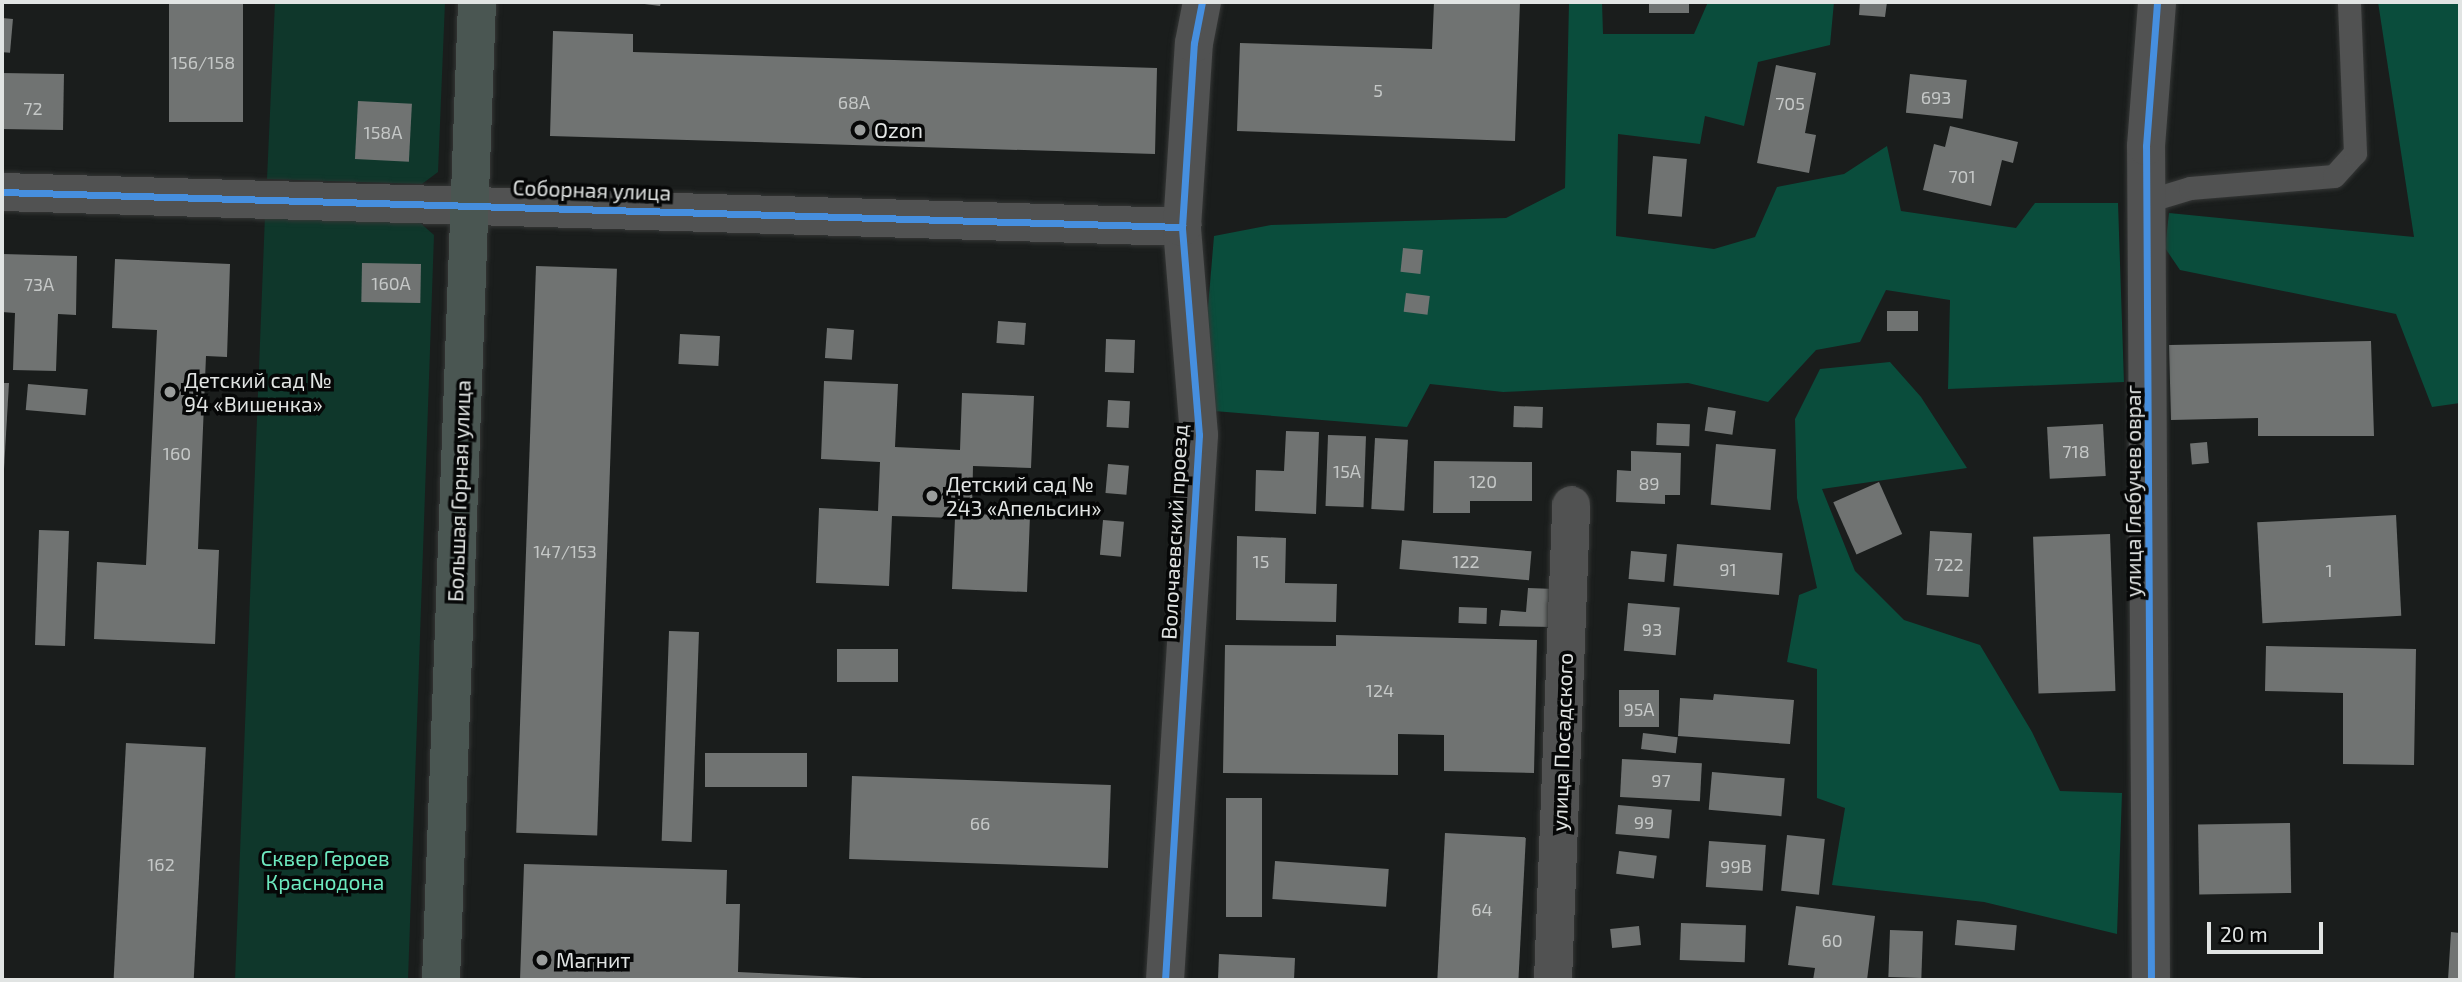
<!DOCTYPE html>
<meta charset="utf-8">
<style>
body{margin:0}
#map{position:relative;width:2462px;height:982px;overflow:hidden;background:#1a1d1c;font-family:"Exo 2",sans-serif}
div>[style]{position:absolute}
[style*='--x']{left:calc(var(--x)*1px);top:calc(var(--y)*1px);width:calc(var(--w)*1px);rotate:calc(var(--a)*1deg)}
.green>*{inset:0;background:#0f372b}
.forest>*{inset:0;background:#0a4d3c}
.building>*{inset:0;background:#707372;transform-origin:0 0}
.roads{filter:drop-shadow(0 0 2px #353736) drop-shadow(0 0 2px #353736)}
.service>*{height:23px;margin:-11.5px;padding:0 11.5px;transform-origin:11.5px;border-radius:11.5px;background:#515252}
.minor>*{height:38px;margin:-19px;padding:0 19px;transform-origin:19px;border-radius:19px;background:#515252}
.primary>*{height:38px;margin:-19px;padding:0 19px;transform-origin:19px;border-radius:19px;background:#4a5652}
.cycleway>*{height:7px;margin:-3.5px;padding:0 3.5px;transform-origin:3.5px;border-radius:3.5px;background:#468fdf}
.dots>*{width:19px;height:19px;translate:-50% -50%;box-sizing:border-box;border:4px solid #060707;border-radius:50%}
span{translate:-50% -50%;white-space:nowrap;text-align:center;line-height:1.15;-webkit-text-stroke:7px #060707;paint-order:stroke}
.number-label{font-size:18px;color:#c5c8c7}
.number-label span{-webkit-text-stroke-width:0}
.poi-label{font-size:21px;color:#e1e4e3}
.left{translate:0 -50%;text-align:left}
.street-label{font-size:21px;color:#e1e4e3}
.park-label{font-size:21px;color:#6de9bf}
.frame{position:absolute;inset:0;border:4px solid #e1e4e3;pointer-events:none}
.scale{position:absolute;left:2207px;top:922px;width:116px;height:32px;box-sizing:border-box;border:4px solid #e1e4e3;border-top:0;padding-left:9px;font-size:21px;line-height:24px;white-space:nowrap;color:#e1e4e3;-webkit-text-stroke:5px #060707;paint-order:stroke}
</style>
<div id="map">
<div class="green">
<div style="clip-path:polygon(275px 2px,445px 2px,438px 172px,422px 184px,267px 179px)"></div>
<div style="clip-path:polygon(265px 215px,418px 221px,434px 235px,408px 980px,235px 980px)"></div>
</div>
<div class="forest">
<div style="clip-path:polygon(1569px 2px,1602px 2px,1603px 34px,1694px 34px,1708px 2px,1834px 2px,1830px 45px,1758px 62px,1744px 126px,1705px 116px,1700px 144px,1618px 134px,1616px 236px,1714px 249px,1755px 237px,1777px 187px,1844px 174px,1887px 146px,1901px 211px,2016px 228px,2035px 203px,2118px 203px,2124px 382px,1948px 389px,1950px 300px,1886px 290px,1860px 342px,1816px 350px,1768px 402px,1688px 383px,1503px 392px,1430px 384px,1407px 427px,1214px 411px,1205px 343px,1214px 236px,1271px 225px,1506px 218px,1565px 188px)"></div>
<div style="clip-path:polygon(2378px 2px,2460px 2px,2460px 403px,2432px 407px,2396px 314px,2180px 270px,2165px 248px,2169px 213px,2414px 237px)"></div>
<div style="clip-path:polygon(1890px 362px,1921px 397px,1967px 468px,1822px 489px,1855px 571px,1904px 620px,1980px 645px,2032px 732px,2060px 791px,2122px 793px,2117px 934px,1984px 902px,1832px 885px,1845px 808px,1817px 798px,1817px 669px,1787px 662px,1799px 595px,1817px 588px,1797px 498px,1795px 419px,1820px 369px)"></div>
</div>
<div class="building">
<div style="left:169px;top:2px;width:74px;height:120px"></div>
<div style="clip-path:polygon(629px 2px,661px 2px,660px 6px)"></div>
<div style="clip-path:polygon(1434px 2px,1520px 2px,1515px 141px,1237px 131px,1240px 43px,1432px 49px)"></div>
<div style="left:1649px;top:2px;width:40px;height:11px"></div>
<div style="clip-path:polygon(1860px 2px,1887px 2px,1885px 17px,1859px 15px)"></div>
<div style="left:2px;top:18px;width:11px;height:34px;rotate:5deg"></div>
<div style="clip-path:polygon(553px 31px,633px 34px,633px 52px,1157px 68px,1155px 154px,550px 136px)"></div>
<div style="clip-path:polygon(1776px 65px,1816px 73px,1805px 133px,1816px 135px,1809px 173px,1757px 163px)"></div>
<div style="left:2px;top:73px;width:62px;height:56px;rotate:1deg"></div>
<div style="left:1910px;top:74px;width:57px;height:39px;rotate:6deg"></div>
<div style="left:358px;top:101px;width:54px;height:58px;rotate:3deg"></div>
<div style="clip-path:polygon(1950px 126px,2018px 142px,2013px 163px,2002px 160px,1991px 206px,1923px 190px,1934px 144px,1945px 147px)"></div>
<div style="left:1653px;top:156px;width:34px;height:58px;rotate:5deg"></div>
<div style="left:1403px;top:248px;width:20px;height:24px;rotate:6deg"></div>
<div style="clip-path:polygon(2px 254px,77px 256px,76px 315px,58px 314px,56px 371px,13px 370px,15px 313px,2px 312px)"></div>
<div style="clip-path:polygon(115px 259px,230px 264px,227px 357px,206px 356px,198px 549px,219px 550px,215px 644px,94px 639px,97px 562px,146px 565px,157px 330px,112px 328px)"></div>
<div style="left:362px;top:263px;width:59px;height:39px;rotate:1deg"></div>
<div style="left:536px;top:266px;width:81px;height:567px;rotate:2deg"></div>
<div style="left:1406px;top:293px;width:24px;height:19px;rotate:7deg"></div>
<div style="left:1887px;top:311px;width:31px;height:20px"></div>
<div style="left:998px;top:321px;width:28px;height:22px;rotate:4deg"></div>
<div style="left:827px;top:328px;width:27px;height:30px;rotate:4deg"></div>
<div style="left:680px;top:334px;width:40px;height:30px;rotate:3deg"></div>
<div style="left:1106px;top:339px;width:29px;height:33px;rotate:2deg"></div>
<div style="clip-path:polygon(2371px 341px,2374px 436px,2258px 436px,2258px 418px,2171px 420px,2169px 345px)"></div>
<div style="clip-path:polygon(824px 381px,898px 384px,895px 447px,960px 450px,962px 393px,1034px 396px,1031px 468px,973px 466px,972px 514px,1030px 516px,1027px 592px,952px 589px,955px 518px,892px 516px,889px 586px,816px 583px,819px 508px,878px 511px,880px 462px,821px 459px)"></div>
<div style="clip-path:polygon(2px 383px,9px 383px,4px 469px,2px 469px)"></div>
<div style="left:28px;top:384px;width:60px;height:26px;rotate:5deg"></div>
<div style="left:1108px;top:400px;width:22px;height:27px;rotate:3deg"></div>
<div style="left:1514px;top:406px;width:29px;height:21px;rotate:2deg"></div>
<div style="left:1708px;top:407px;width:28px;height:24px;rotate:8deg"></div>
<div style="left:1657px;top:423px;width:33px;height:22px;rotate:2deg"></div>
<div style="left:2103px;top:424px;width:52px;height:56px;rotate:87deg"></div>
<div style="clip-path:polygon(1286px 431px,1319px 432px,1316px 514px,1255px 511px,1256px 470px,1284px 471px)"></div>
<div style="left:1328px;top:435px;width:38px;height:71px;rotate:2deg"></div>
<div style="left:1375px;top:438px;width:33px;height:71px;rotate:3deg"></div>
<div style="left:2207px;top:442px;width:21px;height:17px;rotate:85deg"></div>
<div style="left:1716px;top:444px;width:60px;height:61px;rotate:5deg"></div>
<div style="clip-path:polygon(1631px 451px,1681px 453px,1680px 495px,1665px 495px,1665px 504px,1616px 502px,1617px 470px,1631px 471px)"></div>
<div style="clip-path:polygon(1434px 461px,1532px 462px,1532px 501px,1470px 501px,1470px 513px,1433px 513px)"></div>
<div style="left:1108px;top:464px;width:21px;height:29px;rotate:5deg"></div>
<div style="left:1879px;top:482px;width:57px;height:50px;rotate:66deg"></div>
<div style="left:2396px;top:515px;width:101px;height:139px;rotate:87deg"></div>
<div style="left:1103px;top:520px;width:21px;height:35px;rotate:5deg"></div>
<div style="left:39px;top:530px;width:30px;height:115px;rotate:2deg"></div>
<div style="left:1930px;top:531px;width:42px;height:64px;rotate:3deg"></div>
<div style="left:2110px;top:534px;width:157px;height:77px;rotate:88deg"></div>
<div style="clip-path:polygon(1237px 536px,1286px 538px,1285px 583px,1337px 584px,1336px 622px,1236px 620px)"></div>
<div style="left:1402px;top:540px;width:130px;height:29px;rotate:5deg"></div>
<div style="left:1677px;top:544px;width:106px;height:42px;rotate:5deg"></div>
<div style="left:1631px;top:551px;width:36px;height:28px;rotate:5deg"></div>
<div style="clip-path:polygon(1528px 588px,1555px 589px,1553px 627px,1499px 626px,1501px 610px,1526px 612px)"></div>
<div style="left:1628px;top:603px;width:52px;height:48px;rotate:5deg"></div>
<div style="left:1459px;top:607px;width:28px;height:16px;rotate:2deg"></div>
<div style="left:669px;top:631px;width:30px;height:210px;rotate:2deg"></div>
<div style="clip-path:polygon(1336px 635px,1537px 640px,1534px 773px,1444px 771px,1444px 735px,1398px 734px,1398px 775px,1223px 773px,1225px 645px,1336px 646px)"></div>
<div style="clip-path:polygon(2266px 646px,2416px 649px,2414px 765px,2343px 764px,2343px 693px,2265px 691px)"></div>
<div style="left:837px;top:649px;width:61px;height:33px"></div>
<div style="left:1619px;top:690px;width:40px;height:37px"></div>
<div style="clip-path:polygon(1714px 694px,1794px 700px,1790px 744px,1678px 736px,1680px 698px,1713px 700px)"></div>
<div style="left:1643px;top:733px;width:35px;height:16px;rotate:7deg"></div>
<div style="left:126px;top:743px;width:80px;height:237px;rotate:3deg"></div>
<div style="left:705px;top:753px;width:102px;height:34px"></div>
<div style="left:1622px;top:759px;width:80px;height:38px;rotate:3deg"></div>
<div style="left:1712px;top:772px;width:73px;height:38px;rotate:5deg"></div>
<div style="left:852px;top:776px;width:259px;height:83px;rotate:2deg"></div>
<div style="left:1226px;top:798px;width:36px;height:119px"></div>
<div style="left:1618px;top:805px;width:54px;height:29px;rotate:5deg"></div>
<div style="left:2290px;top:823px;width:70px;height:92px;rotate:89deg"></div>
<div style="left:1445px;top:833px;width:81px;height:147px;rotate:3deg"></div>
<div style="left:1787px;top:835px;width:38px;height:56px;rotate:6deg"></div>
<div style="left:1709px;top:841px;width:57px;height:46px;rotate:4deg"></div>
<div style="left:1619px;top:851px;width:38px;height:23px;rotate:7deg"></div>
<div style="left:1275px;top:861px;width:114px;height:38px;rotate:4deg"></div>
<div style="clip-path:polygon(524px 864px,727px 870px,726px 904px,740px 904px,738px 972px,906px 980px,520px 980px)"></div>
<div style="clip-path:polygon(1796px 906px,1875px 916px,1867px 980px,1813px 980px,1815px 968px,1788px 965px)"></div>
<div style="left:1957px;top:920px;width:60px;height:25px;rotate:5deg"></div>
<div style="left:1681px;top:923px;width:65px;height:37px;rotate:2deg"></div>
<div style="left:1639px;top:926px;width:19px;height:29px;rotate:84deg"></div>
<div style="left:1890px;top:930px;width:33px;height:47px;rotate:2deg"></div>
<div style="clip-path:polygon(2451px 932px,2460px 933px,2460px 980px,2448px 980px)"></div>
<div style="clip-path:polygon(1219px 954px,1295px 958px,1294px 980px,1218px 980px)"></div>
</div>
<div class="roads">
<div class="service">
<div style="--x:2147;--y:201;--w:45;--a:-16.8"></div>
<div style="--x:2190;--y:188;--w:144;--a:-4.8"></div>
<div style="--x:2334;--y:176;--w:31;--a:-48"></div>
<div style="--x:2355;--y:153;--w:151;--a:-92.3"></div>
</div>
<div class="minor">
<div style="--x:2;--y:192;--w:1181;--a:1.7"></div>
<div style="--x:1165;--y:980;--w:546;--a:-86.43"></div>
<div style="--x:1199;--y:435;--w:209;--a:-94.7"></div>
<div style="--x:1182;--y:227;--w:184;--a:-86.3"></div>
<div style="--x:1194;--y:43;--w:42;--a:-79"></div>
<div style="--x:1553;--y:980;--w:475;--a:-87.8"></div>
<div style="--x:2151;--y:980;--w:834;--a:-90.34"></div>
<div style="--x:2146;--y:146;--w:144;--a:-85.6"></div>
</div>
<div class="primary">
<div style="--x:441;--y:980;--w:979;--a:-87.89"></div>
</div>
</div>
<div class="cycleway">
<div style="--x:2;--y:192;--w:1181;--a:1.7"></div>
<div style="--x:1165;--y:980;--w:546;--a:-86.43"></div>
<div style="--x:1199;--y:435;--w:209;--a:-94.7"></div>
<div style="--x:1182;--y:227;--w:184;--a:-86.3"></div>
<div style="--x:1194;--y:43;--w:42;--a:-79"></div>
<div style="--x:2151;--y:980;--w:834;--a:-90.34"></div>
<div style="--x:2146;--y:146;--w:144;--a:-85.6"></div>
</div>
<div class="dots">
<div style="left:860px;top:130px;background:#9b9e9d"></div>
<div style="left:170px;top:392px;background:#9b9e9d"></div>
<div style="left:932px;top:496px;background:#9b9e9d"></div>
<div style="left:542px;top:960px;background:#9b9e9d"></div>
</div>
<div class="number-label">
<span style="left:203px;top:62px">156/158</span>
<span style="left:1378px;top:90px">5</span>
<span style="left:1936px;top:97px">693</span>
<span style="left:854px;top:102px">68А</span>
<span style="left:1790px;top:103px">705</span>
<span style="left:33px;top:108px">72</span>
<span style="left:383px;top:132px">158А</span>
<span style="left:1962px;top:176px">701</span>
<span style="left:391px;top:283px">160А</span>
<span style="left:39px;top:284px">73А</span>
<span style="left:2076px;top:451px">718</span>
<span style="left:177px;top:453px">160</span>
<span style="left:1347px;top:471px">15А</span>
<span style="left:1483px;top:481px">120</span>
<span style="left:1649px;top:483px">89</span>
<span style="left:565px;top:551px">147/153</span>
<span style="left:1261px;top:561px">15</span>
<span style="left:1466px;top:561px">122</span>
<span style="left:1949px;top:564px">722</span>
<span style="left:1728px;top:569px">91</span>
<span style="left:2329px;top:570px">1</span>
<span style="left:1652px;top:629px">93</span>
<span style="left:1380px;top:690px">124</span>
<span style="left:1639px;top:709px">95А</span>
<span style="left:1661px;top:780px">97</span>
<span style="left:1644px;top:822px">99</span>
<span style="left:980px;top:823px">66</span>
<span style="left:161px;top:864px">162</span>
<span style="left:1736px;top:866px">99В</span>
<span style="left:1482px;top:909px">64</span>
<span style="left:1832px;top:940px">60</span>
</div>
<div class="poi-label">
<span class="left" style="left:874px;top:130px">Ozon</span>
<span class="left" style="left:184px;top:392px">Детский сад №<br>94 «Вишенка»</span>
<span class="left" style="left:946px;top:496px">Детский сад №<br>243 «Апельсин»</span>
<span class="left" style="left:556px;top:960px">Магнит</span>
</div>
<div class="street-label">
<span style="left:592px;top:190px;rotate:2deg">Соборная улица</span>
<span style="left:459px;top:491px;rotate:-88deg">Большая Горная улица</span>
<span style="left:2133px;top:491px;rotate:-90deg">улица Глебучев овраг</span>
<span style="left:1174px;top:532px;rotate:-87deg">Волочаевский проезд</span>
<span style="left:1562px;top:742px;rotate:-88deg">улица Посадского</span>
</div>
<div class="park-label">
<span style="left:325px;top:870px">Сквер Героев<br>Краснодона</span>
</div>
<div class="frame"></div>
<div class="scale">20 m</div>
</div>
